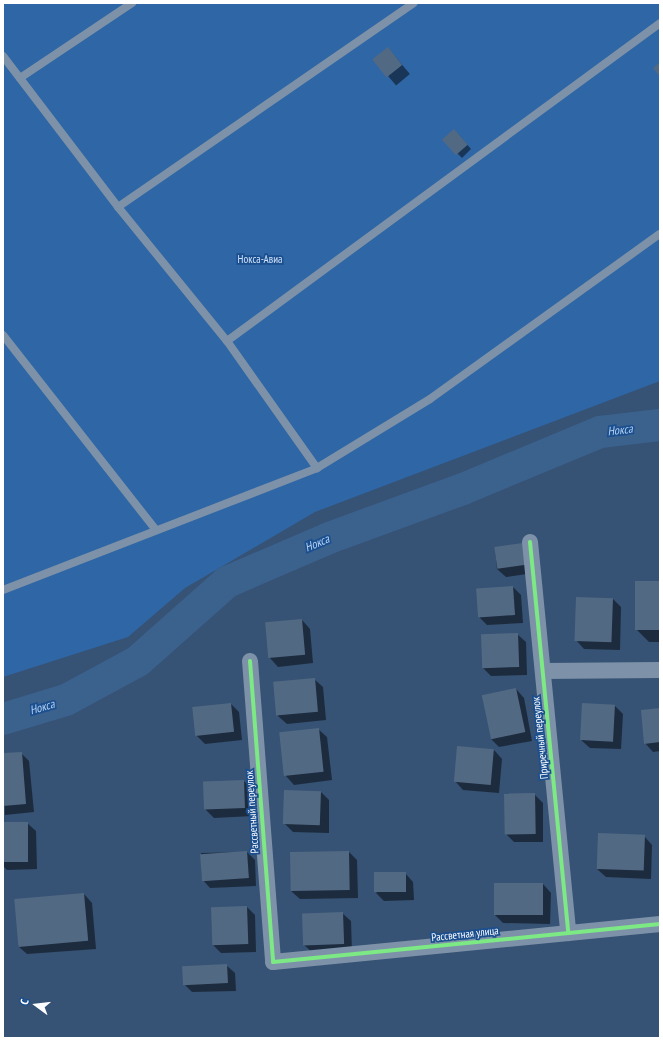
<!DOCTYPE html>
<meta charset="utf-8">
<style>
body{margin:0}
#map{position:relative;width:663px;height:1041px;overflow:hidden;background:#365274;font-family:"PT Sans Narrow",sans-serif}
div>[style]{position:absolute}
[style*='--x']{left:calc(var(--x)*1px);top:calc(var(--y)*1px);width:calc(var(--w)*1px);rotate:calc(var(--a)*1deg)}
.green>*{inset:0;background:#2f66a5}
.shadow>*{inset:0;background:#0007;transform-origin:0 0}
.river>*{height:32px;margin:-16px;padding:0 16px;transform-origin:16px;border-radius:16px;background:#3b618d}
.building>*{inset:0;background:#526984;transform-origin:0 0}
.service>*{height:8px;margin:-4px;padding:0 4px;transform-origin:4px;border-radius:4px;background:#7d92a8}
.minor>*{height:16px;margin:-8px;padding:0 8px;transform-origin:8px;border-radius:8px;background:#7d92a8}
.cycleway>*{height:4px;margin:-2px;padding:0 2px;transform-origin:2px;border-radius:2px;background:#7ce984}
span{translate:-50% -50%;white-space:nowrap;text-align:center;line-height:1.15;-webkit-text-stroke:3.5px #1b4f8f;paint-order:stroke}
.park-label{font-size:11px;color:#cfe3fa}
.street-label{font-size:11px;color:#fff}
.water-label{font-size:12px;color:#b5d3f5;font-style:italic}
.frame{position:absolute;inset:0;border:4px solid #fff;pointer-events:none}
.north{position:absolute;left:16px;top:985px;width:40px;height:40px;-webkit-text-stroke:3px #1b4f8f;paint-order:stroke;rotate:285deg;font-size:11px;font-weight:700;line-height:16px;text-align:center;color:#fff}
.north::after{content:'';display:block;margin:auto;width:14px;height:18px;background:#fff;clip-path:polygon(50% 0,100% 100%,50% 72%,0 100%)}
</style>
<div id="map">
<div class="green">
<div style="clip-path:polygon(3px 3px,660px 3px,660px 381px,315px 512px,185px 588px,128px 637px,3px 677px)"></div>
</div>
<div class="shadow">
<div style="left:388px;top:48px;width:34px;height:18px;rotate:50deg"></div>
<div style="clip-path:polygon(458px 134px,471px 149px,462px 158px,444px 140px)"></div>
<div style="clip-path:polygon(495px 548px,531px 552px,534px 573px,506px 577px,497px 569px)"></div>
<div style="clip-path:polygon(660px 582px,660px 642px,649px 642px,637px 630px,636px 583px)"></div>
<div style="clip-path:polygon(513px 587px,521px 595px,523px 623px,487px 625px,479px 617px)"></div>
<div style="clip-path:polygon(613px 599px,621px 607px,620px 650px,584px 649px,576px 640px)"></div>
<div style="clip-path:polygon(302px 620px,310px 629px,313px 663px,278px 667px,270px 658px)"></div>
<div style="clip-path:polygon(517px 634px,526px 642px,527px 675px,491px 676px,483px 668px)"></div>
<div style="clip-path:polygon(314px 679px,323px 687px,326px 720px,287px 724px,278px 716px,274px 683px)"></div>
<div style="clip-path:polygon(516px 689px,524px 698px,532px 741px,499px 747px,491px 739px)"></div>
<div style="clip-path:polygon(231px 704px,239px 712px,242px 740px,205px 744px,196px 735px)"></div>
<div style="clip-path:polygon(615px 706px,623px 714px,621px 749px,590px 748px,581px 740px)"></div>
<div style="clip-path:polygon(660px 709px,660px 751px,653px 752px,645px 743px)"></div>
<div style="clip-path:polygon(318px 729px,327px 737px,332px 780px,294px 785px,286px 776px)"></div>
<div style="clip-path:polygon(494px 750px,502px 759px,499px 793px,463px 790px,455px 781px)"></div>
<div style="clip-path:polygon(21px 753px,29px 761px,34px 812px,5px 815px,3px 754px)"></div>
<div style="clip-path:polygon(244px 781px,252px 789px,253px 816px,214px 818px,205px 809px)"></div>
<div style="clip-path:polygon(321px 792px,329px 800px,329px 833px,293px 832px,285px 824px)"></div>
<div style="clip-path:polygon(534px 794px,543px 803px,543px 842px,514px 842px,506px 834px,505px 795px)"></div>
<div style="clip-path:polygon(3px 823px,27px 823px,36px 831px,37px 869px,7px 870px,3px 866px)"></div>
<div style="clip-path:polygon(644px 836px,652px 845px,651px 879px,606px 877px,597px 869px)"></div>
<div style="clip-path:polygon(247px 852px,255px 860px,256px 886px,210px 888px,202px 879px,201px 853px)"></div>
<div style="clip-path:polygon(349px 852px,357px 860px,358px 898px,300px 899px,291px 891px)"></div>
<div style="clip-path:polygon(405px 873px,413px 882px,414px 900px,384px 901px,376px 893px)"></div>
<div style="clip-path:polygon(543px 884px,551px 893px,550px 924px,503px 923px,495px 915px)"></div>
<div style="clip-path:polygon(84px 894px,92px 903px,96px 949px,27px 954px,18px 946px)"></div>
<div style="clip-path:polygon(247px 907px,255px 915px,256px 952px,221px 953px,213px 945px)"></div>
<div style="clip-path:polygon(342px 913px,351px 921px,352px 952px,313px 953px,304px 945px)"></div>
<div style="clip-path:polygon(226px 965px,235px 973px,236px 991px,192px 992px,184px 984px)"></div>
</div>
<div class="river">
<div style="--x:3;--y:719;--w:66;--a:-16.8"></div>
<div style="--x:66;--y:700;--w:82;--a:-28.4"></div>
<div style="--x:138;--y:661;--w:119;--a:-41.6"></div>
<div style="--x:227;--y:582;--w:111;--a:-23.3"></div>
<div style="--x:329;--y:538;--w:143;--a:-20.1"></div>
<div style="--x:463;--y:489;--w:148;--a:-22.6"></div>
<div style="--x:600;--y:432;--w:60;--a:-6.7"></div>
</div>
<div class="building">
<div style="left:388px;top:47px;width:23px;height:20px;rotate:52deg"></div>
<div style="clip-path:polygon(660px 62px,660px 77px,653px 68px)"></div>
<div style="left:454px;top:129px;width:21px;height:16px;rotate:49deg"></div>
<div style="left:523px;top:543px;width:22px;height:29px;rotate:82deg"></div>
<div style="left:660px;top:581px;width:49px;height:25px;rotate:90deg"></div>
<div style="left:513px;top:586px;width:29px;height:37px;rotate:86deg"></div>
<div style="left:576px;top:597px;width:37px;height:44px;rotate:2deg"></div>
<div style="left:302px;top:619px;width:36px;height:37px;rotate:85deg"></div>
<div style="left:518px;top:633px;width:34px;height:37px;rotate:88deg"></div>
<div style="left:315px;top:678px;width:34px;height:42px;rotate:85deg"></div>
<div style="left:516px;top:688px;width:45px;height:35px;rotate:78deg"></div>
<div style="left:231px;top:703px;width:29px;height:39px;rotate:84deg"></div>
<div style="left:582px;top:703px;width:33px;height:37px;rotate:3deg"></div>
<div style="clip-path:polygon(660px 708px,660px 742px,644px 744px,641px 710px)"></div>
<div style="left:319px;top:728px;width:44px;height:40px;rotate:84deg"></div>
<div style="left:457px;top:746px;width:37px;height:36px;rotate:5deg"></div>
<div style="clip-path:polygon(22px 752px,26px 804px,3px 806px,3px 753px)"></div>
<div style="left:244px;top:780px;width:28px;height:41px;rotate:88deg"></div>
<div style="left:284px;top:790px;width:37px;height:34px;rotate:2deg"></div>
<div style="left:535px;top:793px;width:41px;height:31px;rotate:89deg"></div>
<div style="left:3px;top:822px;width:25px;height:40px"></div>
<div style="left:598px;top:833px;width:47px;height:36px;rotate:2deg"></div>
<div style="left:247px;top:851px;width:27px;height:47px;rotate:86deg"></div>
<div style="left:349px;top:851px;width:39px;height:59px;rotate:89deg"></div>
<div style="left:406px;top:872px;width:20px;height:32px;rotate:90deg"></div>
<div style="left:494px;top:883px;width:49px;height:32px"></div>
<div style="left:84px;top:893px;width:48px;height:70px;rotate:85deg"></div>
<div style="left:247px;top:906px;width:38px;height:36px;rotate:88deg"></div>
<div style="left:343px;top:912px;width:32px;height:41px;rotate:88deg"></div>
<div style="left:227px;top:964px;width:19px;height:45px;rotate:87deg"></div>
</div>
<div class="service">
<div style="--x:3;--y:56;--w:190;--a:52.7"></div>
<div style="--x:118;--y:207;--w:173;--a:50.9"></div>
<div style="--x:227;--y:341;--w:156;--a:54.7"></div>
<div style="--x:20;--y:78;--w:135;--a:-33.8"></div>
<div style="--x:118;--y:207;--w:359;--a:-34.6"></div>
<div style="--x:3;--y:335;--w:246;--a:51.9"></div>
<div style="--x:227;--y:341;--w:537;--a:-36.29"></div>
<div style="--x:3;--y:590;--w:337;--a:-21.2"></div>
<div style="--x:317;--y:468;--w:132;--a:-31.4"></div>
<div style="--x:430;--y:399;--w:283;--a:-35.7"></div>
</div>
<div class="minor">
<div style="--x:530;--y:542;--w:393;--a:84.4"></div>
<div style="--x:250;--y:661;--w:302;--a:85.6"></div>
<div style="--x:273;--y:962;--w:389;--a:-5.6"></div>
<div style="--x:543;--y:671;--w:117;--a:-0.5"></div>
</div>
<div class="cycleway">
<div style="--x:530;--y:542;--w:393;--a:84.4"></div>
<div style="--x:250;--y:661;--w:302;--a:85.6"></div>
<div style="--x:273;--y:962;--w:389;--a:-5.6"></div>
</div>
<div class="park-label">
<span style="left:260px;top:259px">Нокса-Авиа</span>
</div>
<div class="street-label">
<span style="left:540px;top:738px;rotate:-96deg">Приречный переулок</span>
<span style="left:252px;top:812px;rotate:-94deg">Рассветный переулок</span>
<span style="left:465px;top:934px;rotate:-6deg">Рассветная улица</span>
</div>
<div class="water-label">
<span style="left:620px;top:430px;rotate:-7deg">Нокса</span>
<span style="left:317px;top:543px;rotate:-23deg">Нокса</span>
<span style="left:42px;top:707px;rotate:-17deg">Нокса</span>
</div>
<div class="frame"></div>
<div class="north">С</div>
</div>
